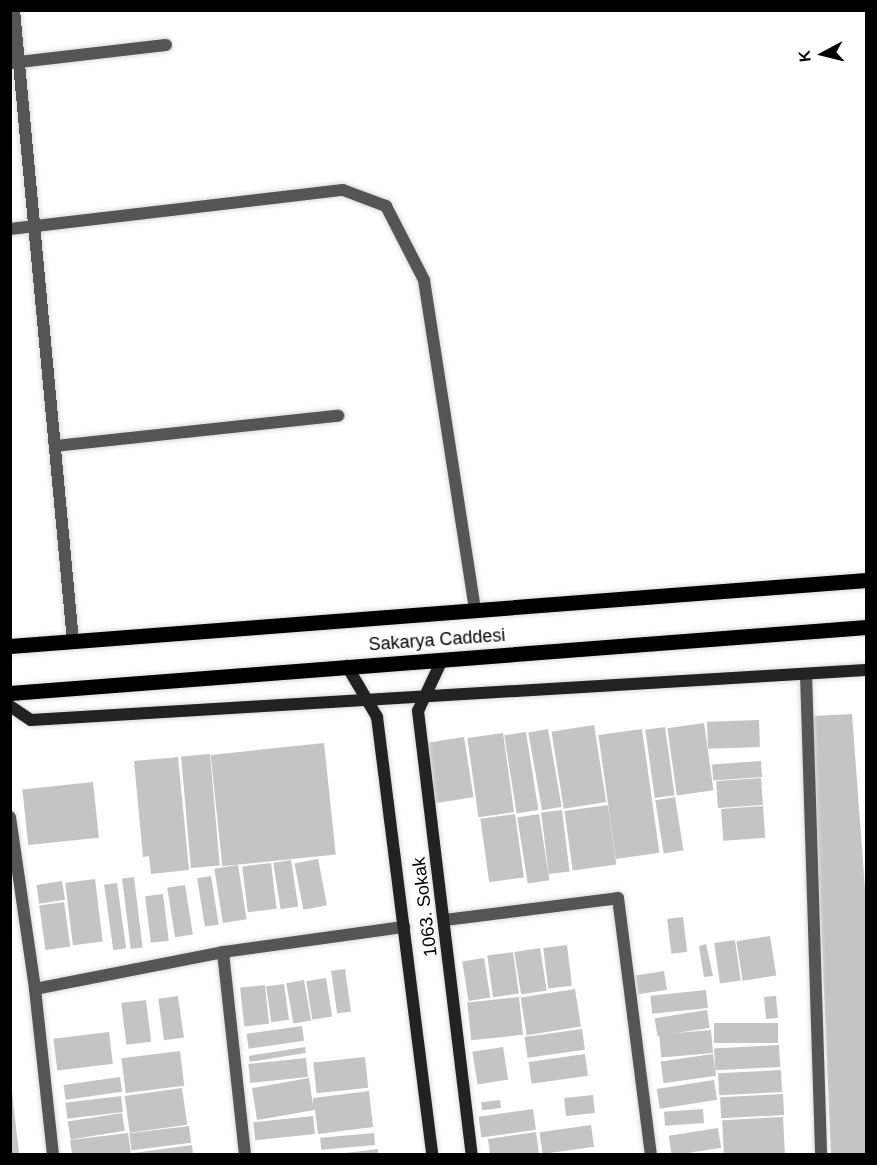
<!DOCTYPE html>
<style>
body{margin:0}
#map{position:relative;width:877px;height:1165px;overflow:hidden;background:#fff;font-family:Helvetica,sans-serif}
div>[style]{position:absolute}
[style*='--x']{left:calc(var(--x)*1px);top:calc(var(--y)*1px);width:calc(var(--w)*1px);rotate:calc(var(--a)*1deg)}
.building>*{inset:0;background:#c4c4c4;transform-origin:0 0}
.roads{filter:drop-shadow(0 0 2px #dbdbdb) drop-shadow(0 0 2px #dbdbdb)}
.minor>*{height:12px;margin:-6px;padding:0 6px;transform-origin:6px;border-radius:6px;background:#555}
.secondary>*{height:12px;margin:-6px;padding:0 6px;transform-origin:6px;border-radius:6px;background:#222}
.primary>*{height:15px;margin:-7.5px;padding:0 7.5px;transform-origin:7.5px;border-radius:7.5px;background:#000}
span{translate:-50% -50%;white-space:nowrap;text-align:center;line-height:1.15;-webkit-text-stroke:5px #fff;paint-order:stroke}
.street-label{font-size:18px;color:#000}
.frame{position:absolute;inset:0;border:12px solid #000;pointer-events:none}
.north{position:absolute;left:793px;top:24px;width:60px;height:60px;-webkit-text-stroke:4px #fff;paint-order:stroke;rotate:263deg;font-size:16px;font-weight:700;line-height:24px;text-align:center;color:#000}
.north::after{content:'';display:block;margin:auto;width:21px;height:27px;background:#000;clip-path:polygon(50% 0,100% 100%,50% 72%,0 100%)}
</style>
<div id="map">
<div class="building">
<div style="clip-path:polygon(852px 714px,866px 902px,866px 1154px,831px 1154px,812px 716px)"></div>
<div style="left:759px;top:720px;width:27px;height:52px;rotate:88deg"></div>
<div style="left:704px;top:723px;width:68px;height:37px;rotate:82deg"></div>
<div style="left:594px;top:725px;width:78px;height:43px;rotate:81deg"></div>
<div style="left:665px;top:727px;width:69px;height:20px;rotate:82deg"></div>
<div style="left:548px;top:729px;width:79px;height:20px;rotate:80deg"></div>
<div style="left:642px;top:729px;width:125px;height:44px;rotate:82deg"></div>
<div style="left:526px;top:732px;width:79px;height:22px;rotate:81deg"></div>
<div style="left:503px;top:733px;width:80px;height:36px;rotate:82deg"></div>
<div style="left:464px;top:737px;width:61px;height:39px;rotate:81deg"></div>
<div style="left:324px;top:743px;width:112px;height:114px;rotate:84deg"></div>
<div style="left:210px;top:754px;width:112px;height:29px;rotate:85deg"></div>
<div style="clip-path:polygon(178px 757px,189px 870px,151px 874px,149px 856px,143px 857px,134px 761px)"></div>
<div style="left:761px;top:761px;width:16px;height:49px;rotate:86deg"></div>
<div style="left:761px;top:778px;width:27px;height:45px;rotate:86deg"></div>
<div style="left:93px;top:782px;width:56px;height:71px;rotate:84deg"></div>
<div style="left:675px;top:797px;width:54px;height:20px;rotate:81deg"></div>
<div style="left:608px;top:805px;width:60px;height:44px;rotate:82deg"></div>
<div style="left:763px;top:806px;width:32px;height:42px;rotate:86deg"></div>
<div style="left:562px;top:810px;width:62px;height:21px;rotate:83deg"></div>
<div style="left:515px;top:814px;width:64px;height:35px;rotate:82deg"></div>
<div style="left:539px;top:814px;width:67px;height:22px;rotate:81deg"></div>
<div style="left:318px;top:859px;width:47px;height:24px;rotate:79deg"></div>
<div style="left:291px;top:860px;width:47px;height:18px;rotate:81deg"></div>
<div style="left:271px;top:863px;width:46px;height:29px;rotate:83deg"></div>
<div style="left:238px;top:865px;width:55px;height:24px;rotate:81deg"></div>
<div style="left:211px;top:876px;width:49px;height:14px;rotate:81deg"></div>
<div style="left:134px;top:877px;width:71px;height:12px;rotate:83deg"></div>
<div style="left:95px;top:879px;width:63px;height:30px;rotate:83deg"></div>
<div style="left:62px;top:881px;width:19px;height:26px;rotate:81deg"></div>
<div style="left:117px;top:883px;width:66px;height:13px;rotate:82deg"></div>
<div style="left:185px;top:885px;width:50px;height:18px;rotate:81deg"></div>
<div style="left:163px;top:894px;width:47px;height:18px;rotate:83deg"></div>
<div style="left:64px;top:902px;width:45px;height:25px;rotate:82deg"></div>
<div style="left:683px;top:917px;width:35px;height:16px;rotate:83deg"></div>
<div style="left:770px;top:936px;width:40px;height:34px;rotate:81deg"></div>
<div style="left:735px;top:940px;width:41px;height:21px;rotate:82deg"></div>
<div style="clip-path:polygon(706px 944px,713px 976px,704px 977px,699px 946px)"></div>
<div style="left:567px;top:945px;width:41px;height:24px;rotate:83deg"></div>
<div style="left:540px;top:948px;width:43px;height:26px;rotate:81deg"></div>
<div style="left:513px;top:952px;width:42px;height:26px;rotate:82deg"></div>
<div style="left:484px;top:958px;width:40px;height:22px;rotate:81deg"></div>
<div style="left:345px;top:969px;width:43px;height:14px;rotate:82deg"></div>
<div style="left:664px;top:971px;width:19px;height:29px;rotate:81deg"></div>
<div style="left:326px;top:978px;width:39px;height:20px;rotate:81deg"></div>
<div style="left:304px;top:980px;width:41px;height:18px;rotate:80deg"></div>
<div style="left:284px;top:984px;width:36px;height:18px;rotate:82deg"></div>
<div style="left:265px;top:985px;width:39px;height:25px;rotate:84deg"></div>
<div style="left:575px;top:989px;width:38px;height:55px;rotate:81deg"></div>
<div style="left:706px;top:990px;width:18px;height:56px;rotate:84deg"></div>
<div style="left:178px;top:996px;width:42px;height:20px;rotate:82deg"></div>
<div style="left:776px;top:996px;width:22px;height:12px;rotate:85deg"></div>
<div style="left:519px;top:997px;width:38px;height:52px;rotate:84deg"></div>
<div style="left:146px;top:1000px;width:42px;height:25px;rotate:83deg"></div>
<div style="left:707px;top:1010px;width:18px;height:53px;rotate:81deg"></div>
<div style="left:778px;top:1023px;width:20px;height:64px;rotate:90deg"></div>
<div style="left:302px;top:1026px;width:15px;height:56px;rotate:82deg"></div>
<div style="left:582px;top:1029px;width:21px;height:58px;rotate:82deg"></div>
<div style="left:711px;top:1030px;width:23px;height:52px;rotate:85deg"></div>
<div style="left:109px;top:1032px;width:32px;height:56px;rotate:83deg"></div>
<div style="left:779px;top:1045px;width:22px;height:65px;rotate:87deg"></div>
<div style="left:305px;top:1047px;width:6px;height:57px;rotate:81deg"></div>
<div style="left:503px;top:1047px;width:33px;height:31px;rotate:81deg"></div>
<div style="left:180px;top:1051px;width:35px;height:59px;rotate:83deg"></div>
<div style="left:585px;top:1054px;width:22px;height:57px;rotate:82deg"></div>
<div style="left:713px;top:1054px;width:22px;height:53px;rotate:82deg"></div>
<div style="left:365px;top:1057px;width:31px;height:52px;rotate:84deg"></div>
<div style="left:306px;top:1058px;width:19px;height:58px;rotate:84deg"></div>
<div style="left:781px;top:1070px;width:22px;height:63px;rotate:87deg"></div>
<div style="left:120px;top:1077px;width:15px;height:57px;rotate:82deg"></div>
<div style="clip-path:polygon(309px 1078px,313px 1105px,313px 1098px,369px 1091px,373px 1127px,318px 1134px,315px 1110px,257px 1120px,252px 1088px)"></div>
<div style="left:714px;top:1080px;width:20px;height:58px;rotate:81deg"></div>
<div style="left:182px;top:1088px;width:37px;height:58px;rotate:82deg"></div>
<div style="clip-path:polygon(10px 1092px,12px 1092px,19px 1154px,10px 1154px)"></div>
<div style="left:783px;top:1094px;width:21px;height:63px;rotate:87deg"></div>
<div style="left:593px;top:1095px;width:18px;height:29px;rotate:84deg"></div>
<div style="left:121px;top:1096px;width:16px;height:56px;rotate:83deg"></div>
<div style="left:500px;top:1100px;width:8px;height:19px;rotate:83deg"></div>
<div style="left:533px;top:1109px;width:21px;height:55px;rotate:82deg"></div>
<div style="left:703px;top:1109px;width:14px;height:39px;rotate:86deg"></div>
<div style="left:122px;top:1113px;width:18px;height:55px;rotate:81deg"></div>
<div style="left:313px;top:1116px;width:18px;height:60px;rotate:84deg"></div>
<div style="left:783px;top:1117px;width:37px;height:61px;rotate:87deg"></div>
<div style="left:591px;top:1125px;width:22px;height:52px;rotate:82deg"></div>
<div style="left:189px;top:1126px;width:17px;height:60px;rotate:83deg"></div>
<div style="left:718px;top:1128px;width:20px;height:50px;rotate:81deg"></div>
<div style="clip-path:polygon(536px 1132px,539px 1154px,490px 1154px,488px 1139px)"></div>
<div style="clip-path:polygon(128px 1133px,131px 1154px,72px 1154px,70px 1140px)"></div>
<div style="left:374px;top:1133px;width:12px;height:54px;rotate:85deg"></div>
<div style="clip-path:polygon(192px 1145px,193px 1154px,134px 1154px,134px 1153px)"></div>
<div style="clip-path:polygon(378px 1149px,378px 1154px,345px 1154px,345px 1153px)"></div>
</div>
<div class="roads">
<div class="minor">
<div style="--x:14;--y:10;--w:634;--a:84.66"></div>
<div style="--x:10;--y:63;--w:157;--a:-6.6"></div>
<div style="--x:10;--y:229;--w:335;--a:-6.7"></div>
<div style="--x:343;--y:190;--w:46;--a:20.4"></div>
<div style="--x:386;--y:206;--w:83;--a:62.8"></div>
<div style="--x:424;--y:280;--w:334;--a:81.2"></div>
<div style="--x:55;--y:446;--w:285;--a:-6.1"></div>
<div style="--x:806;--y:674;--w:480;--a:88.2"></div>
<div style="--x:10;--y:817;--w:174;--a:81.7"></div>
<div style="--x:35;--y:989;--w:166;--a:83.8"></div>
<div style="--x:445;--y:920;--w:174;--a:-7.2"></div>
<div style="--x:618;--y:898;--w:258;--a:82.7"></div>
<div style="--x:223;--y:952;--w:203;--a:83.8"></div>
<div style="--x:35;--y:989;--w:192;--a:-11.1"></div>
<div style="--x:223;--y:952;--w:183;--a:-7.9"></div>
</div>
<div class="secondary">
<div style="--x:442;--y:660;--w:56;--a:115.2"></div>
<div style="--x:418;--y:711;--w:446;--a:83.1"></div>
<div style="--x:347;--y:666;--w:59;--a:59.5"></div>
<div style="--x:377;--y:717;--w:440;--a:82.8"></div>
<div style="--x:10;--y:706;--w:25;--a:34"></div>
<div style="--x:31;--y:720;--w:836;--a:-3.43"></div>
</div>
<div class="primary">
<div style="--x:10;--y:646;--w:859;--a:-4.41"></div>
<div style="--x:10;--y:693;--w:859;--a:-4.41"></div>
</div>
</div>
<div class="street-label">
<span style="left:437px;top:640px;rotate:-4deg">Sakarya Caddesi</span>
<span style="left:425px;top:907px;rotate:-97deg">1063. Sokak</span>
</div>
<div class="frame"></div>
<div class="north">K</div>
</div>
